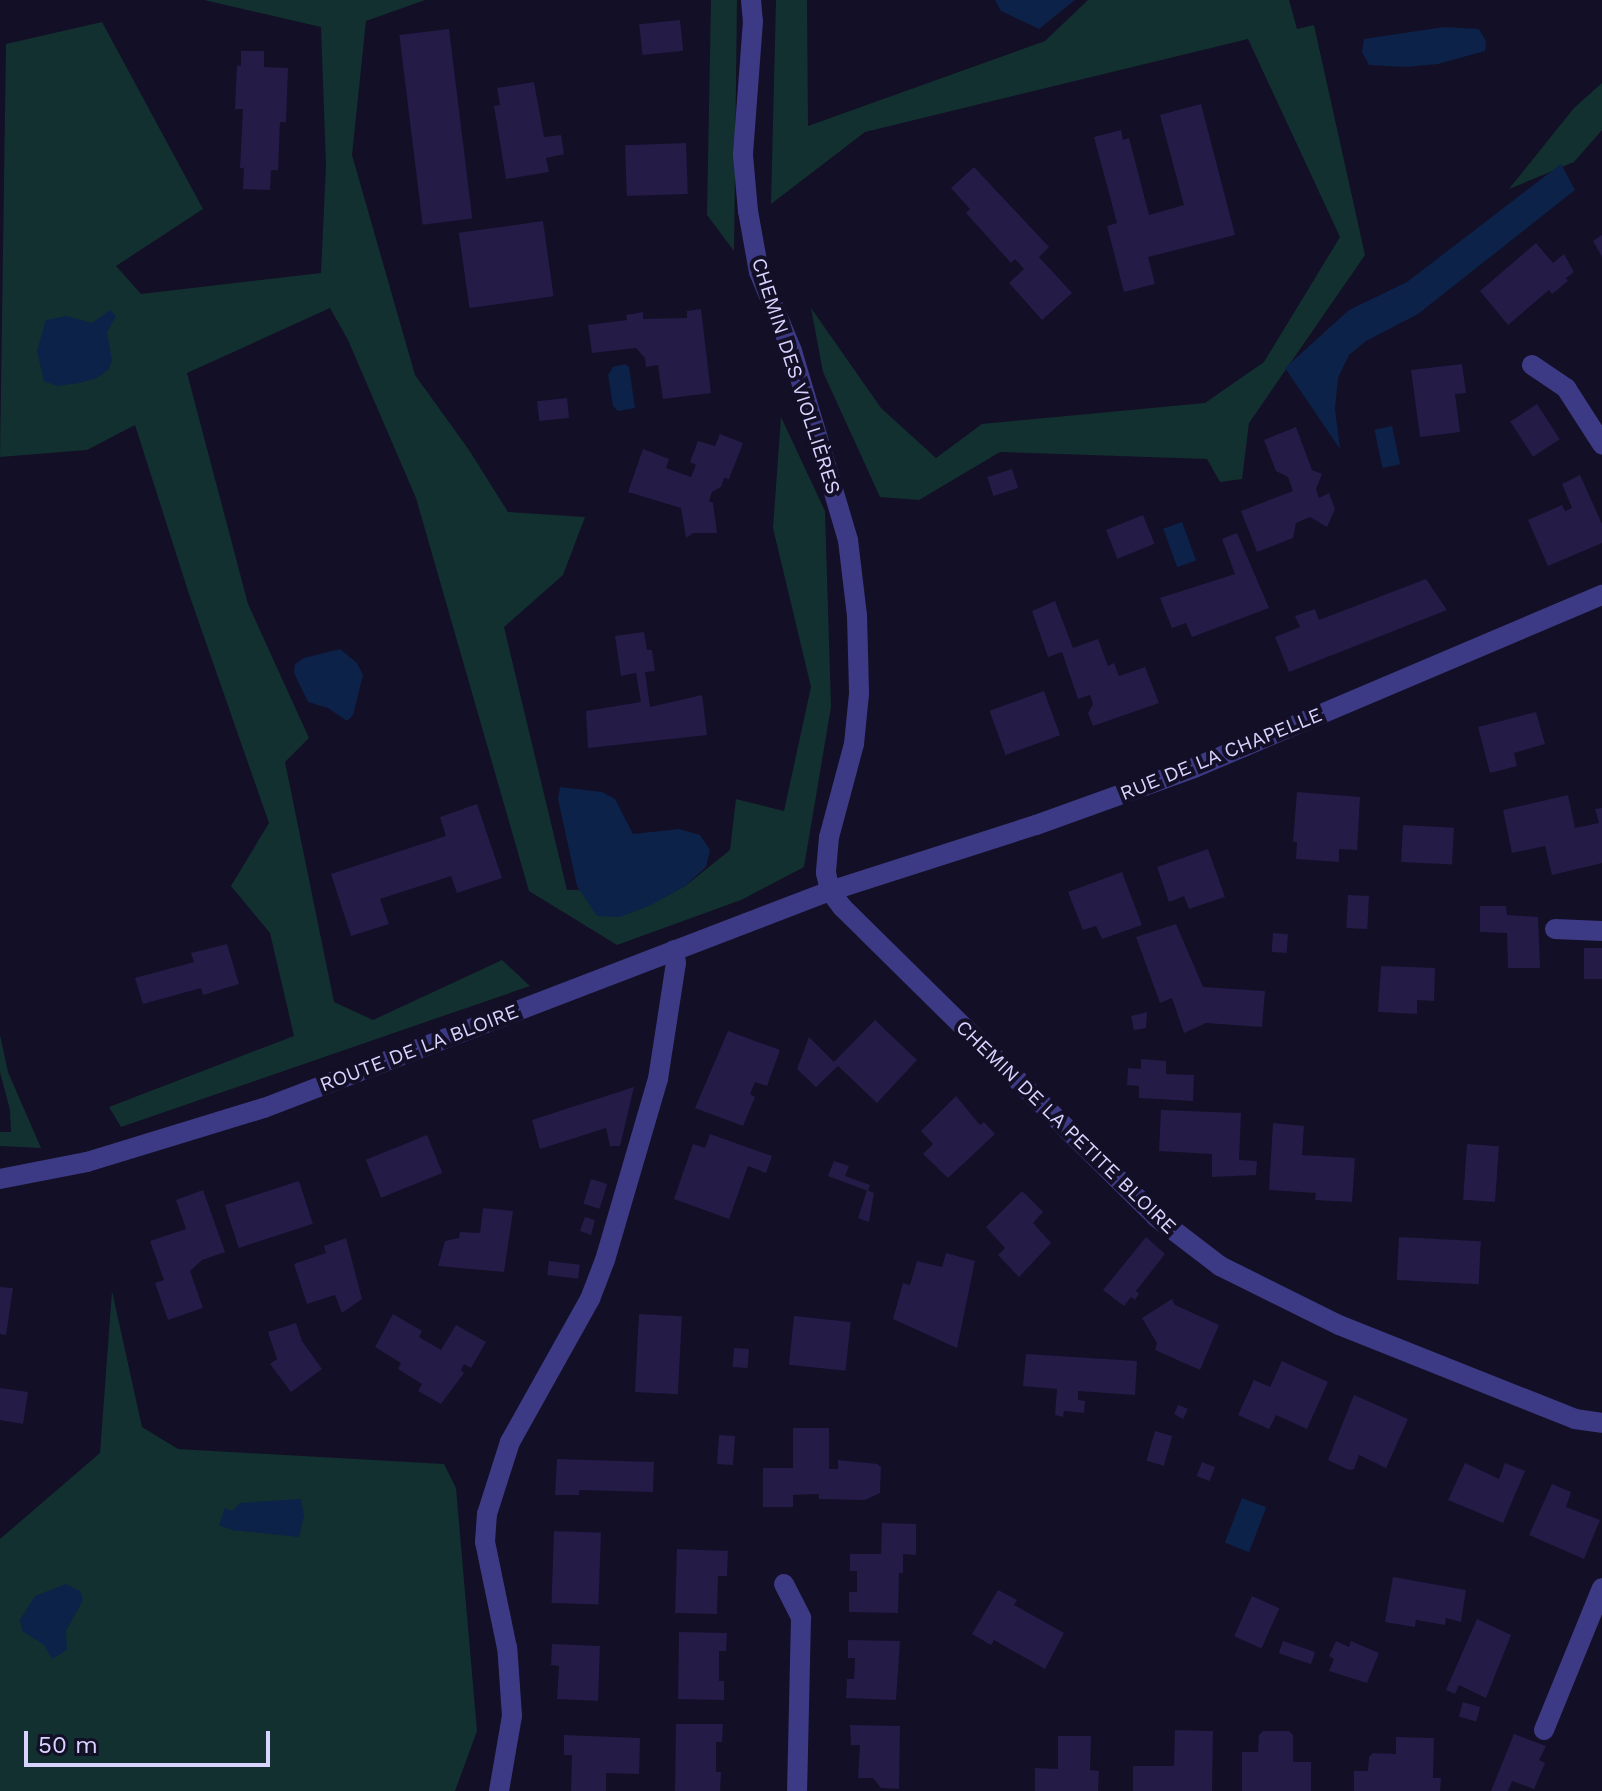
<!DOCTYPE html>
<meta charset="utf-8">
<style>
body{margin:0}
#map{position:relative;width:1602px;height:1791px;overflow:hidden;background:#130f26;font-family:"Work Sans",sans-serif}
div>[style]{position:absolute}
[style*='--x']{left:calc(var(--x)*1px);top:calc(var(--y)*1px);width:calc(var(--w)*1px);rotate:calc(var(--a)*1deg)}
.green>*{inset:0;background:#12302f}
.water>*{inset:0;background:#0c2248;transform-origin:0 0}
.building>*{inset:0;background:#241b47;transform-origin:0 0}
.minor>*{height:20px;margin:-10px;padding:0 10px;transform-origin:10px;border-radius:10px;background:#3d3a85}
span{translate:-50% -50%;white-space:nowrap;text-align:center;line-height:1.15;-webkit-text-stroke:8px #130f26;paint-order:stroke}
.street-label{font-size:20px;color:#d9d4ff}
.scale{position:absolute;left:24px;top:1731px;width:246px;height:36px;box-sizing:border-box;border:4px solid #d9d4ff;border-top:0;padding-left:10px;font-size:24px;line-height:28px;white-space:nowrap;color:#d9d4ff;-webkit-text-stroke:6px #130f26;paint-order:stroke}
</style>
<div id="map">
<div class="green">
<div style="clip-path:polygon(204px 0,425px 0,366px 21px,352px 155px,415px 375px,469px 450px,508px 512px,585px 517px,563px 575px,504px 627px,567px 890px,684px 887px,730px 850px,736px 799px,784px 811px,811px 687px,773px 528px,781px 417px,825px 511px,831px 707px,804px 867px,741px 900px,617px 945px,529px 891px,416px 498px,348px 340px,330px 308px,187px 373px,248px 604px,309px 738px,285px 762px,334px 1002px,373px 1020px,502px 960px,530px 986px,121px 1127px,109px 1107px,294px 1036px,270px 933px,231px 886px,269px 823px,189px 594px,135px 425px,87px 450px,0 457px,6px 44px,102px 22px,203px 209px,116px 266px,141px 294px,321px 273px,326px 166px,321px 27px)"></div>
<div style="clip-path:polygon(711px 0,737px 0,734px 251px,707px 215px)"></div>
<div style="clip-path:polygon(776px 0,807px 0,808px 126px,1045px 41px,1088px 0,1289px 0,1297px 29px,1314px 25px,1365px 255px,1249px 423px,1242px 479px,1220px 482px,1207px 459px,1000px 452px,919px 500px,880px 497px,823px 372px,811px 308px,881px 408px,936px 458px,982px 424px,1205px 403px,1264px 362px,1340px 237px,1248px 39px,865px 132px,771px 204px)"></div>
<div style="clip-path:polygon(1602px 83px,1602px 130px,1574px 162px,1509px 189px,1574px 108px)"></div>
<div style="clip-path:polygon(0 1035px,8px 1072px,41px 1148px,0 1146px,0 1132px,11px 1132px,10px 1110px,0 1072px)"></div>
<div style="clip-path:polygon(112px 1291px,142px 1427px,178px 1449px,444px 1464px,456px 1488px,477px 1731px,455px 1791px,0 1791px,0 1539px,100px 1453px)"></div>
</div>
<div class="water">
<div style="clip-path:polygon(995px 0,1075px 0,1039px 29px,1001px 11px)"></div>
<div style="clip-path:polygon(1444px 27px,1479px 29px,1486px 41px,1485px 51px,1438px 64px,1405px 67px,1369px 65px,1362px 52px,1364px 39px)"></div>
<div style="clip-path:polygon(1561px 164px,1575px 190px,1418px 314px,1366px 341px,1349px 355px,1338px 378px,1335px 409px,1340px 449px,1285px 368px,1349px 310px,1407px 282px)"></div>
<div style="clip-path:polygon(110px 310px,116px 316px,107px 332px,112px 361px,108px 370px,97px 378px,79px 383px,57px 386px,44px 381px,37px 351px,46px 320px,66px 316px,92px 323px)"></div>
<div style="clip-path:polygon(625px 364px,629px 367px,635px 408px,618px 411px,613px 406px,608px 375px,613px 367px)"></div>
<div style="left:1392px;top:426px;width:39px;height:18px;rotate:78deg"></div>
<div style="left:1182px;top:522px;width:41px;height:20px;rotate:70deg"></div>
<div style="clip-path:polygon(340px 649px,357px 663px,363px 675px,353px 715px,347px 721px,328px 708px,308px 702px,294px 673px,295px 664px,304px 658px)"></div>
<div style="clip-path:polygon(560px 787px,602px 792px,615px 799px,633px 834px,679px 829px,700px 835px,710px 850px,706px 867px,684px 887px,649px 906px,620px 917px,597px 916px,577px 886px,558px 799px)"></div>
<div style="left:1242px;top:1498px;width:26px;height:48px;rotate:21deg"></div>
<div style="clip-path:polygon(301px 1499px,304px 1516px,299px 1537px,232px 1530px,219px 1525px,225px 1508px,232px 1511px,240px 1503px)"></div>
<div style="clip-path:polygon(66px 1584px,80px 1591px,83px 1600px,66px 1631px,67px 1650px,52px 1659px,44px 1645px,22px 1631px,20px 1620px,35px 1596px)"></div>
</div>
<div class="building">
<div style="left:680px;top:20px;width:31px;height:41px;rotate:84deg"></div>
<div style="left:449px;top:29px;width:191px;height:50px;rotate:83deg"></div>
<div style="clip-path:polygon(241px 51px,264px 51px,264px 67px,288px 68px,286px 122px,280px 122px,278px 170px,271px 170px,270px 190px,243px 189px,244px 168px,240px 168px,243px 109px,235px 109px,237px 65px,241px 66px)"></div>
<div style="clip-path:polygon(534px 82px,544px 137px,561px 135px,564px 154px,546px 158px,549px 172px,506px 179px,494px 106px,500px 105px,497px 88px)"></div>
<div style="clip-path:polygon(1201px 104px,1235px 235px,1148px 257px,1155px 284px,1124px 292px,1107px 226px,1117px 223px,1094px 137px,1121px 130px,1123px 140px,1129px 138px,1149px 215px,1184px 205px,1160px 115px)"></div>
<div style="left:686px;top:143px;width:51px;height:61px;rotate:88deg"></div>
<div style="clip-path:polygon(974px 167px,1049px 247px,1039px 257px,1072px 293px,1042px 320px,1009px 283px,1024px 269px,1015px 259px,1011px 263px,966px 213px,970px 209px,951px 188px)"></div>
<div style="left:543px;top:221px;width:76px;height:85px;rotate:82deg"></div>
<div style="clip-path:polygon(1602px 235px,1602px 257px,1593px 241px)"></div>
<div style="clip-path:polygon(1536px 243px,1553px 263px,1564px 254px,1574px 272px,1566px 278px,1568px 281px,1552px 294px,1549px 290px,1508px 325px,1480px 291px)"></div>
<div style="clip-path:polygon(701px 309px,711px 393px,663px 399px,658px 365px,646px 367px,645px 358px,636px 348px,592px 353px,588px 325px,627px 320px,626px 315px,643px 312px,643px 319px,687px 318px,687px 311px)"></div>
<div style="clip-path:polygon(1462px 364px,1466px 393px,1455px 394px,1460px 432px,1420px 437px,1411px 370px)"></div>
<div style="left:567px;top:398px;width:20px;height:30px;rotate:84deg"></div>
<div style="left:1537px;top:404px;width:42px;height:32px;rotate:57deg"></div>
<div style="clip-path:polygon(1296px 427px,1312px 470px,1322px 474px,1316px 489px,1319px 498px,1329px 493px,1335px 509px,1327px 527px,1310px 517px,1296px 523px,1293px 538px,1257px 552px,1241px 511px,1293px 491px,1288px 477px,1276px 471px,1264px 440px)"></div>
<div style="clip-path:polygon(720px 434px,743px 443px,729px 479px,724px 478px,721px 487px,712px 492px,709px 501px,713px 503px,717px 533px,693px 533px,686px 538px,681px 508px,628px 492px,643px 449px,669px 459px,666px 468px,691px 477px,696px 465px,690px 462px,698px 441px,715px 446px)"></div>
<div style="left:1012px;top:469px;width:20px;height:26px;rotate:72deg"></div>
<div style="clip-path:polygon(1580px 475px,1602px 524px,1602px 543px,1548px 566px,1528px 520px,1562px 505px,1565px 511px,1572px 508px,1562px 484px)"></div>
<div style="left:1143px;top:515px;width:31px;height:40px;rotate:68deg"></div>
<div style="clip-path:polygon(1237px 533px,1269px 608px,1192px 637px,1186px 623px,1172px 628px,1160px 598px,1235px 574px,1222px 539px)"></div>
<div style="clip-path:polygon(1426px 579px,1447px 610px,1289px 672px,1275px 637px,1300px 627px,1295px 616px,1315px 609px,1319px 620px)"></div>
<div style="clip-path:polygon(1055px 601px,1073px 648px,1098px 639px,1108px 666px,1114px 663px,1119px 676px,1145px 667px,1159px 703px,1093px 726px,1088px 713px,1093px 704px,1090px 695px,1078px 699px,1062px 652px,1048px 657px,1032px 611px)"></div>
<div style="clip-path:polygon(644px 632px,647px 650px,652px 650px,655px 671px,645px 672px,650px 707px,702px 695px,707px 735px,588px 748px,586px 711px,641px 702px,636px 673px,621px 676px,615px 636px)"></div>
<div style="left:1044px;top:691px;width:47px;height:58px;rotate:70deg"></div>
<div style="clip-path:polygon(1536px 712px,1545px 744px,1514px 753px,1517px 766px,1490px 773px,1478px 727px)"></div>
<div style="clip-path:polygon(1297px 792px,1360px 797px,1357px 850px,1339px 849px,1339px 862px,1296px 859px,1297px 842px,1293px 842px)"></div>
<div style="clip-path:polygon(1568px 795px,1575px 828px,1599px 823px,1595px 809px,1602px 808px,1602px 863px,1552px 875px,1545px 846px,1512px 853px,1503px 810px)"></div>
<div style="clip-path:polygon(477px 804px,502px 878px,457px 893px,451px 876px,380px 899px,389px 924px,351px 936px,331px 874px,446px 836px,440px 817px)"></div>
<div style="left:1403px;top:825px;width:51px;height:37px;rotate:3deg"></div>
<div style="clip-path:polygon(1208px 849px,1225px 897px,1189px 909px,1184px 896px,1169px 902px,1157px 867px)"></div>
<div style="clip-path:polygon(1122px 872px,1142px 925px,1102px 939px,1096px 926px,1083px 930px,1068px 892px)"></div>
<div style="left:1348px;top:895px;width:21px;height:33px;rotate:3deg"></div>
<div style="clip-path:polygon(1480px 906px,1506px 906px,1507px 915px,1538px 917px,1540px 968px,1508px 968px,1507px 933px,1480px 932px)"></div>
<div style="clip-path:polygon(1176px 924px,1203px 987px,1265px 991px,1262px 1027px,1206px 1023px,1184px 1033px,1172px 998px,1160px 1003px,1136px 937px)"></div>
<div style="left:1273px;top:933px;width:15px;height:19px;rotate:4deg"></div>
<div style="clip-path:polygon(227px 944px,239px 984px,203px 995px,201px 988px,143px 1004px,135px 978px,194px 962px,191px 953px)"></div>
<div style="left:1584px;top:948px;width:18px;height:31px"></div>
<div style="clip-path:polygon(1381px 966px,1435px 968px,1434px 1001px,1417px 1000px,1417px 1014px,1378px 1012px)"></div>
<div style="clip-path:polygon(1147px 1012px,1146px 1028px,1134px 1030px,1131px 1016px)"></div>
<div style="clip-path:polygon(875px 1020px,917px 1060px,877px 1103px,838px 1066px,816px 1087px,797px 1069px,809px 1037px,834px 1062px)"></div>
<div style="clip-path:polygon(728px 1031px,780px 1050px,767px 1086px,755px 1082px,750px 1094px,755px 1097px,743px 1126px,695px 1108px)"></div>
<div style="clip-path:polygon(1141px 1059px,1166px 1061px,1166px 1074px,1194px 1075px,1193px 1101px,1139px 1098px,1139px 1086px,1127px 1085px,1128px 1068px,1141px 1069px)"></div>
<div style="clip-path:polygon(634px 1087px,620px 1146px,610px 1146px,606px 1128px,540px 1149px,532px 1120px)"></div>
<div style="clip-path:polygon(956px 1096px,980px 1125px,984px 1122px,995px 1134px,948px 1178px,923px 1154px,933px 1144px,921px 1131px)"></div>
<div style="clip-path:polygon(1161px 1110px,1241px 1113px,1239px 1160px,1257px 1161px,1256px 1175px,1212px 1177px,1212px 1154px,1159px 1151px)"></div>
<div style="clip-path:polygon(1273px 1123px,1304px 1126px,1302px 1155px,1355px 1158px,1352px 1202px,1315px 1200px,1316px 1193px,1269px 1190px)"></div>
<div style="clip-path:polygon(710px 1134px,772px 1156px,766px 1173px,748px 1166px,729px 1219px,674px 1199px,693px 1144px,705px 1148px)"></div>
<div style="left:427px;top:1135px;width:41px;height:66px;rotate:68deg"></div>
<div style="left:1467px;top:1144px;width:32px;height:56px;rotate:4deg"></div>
<div style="clip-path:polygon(834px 1161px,849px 1166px,845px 1176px,870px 1185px,868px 1191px,828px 1176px)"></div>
<div style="left:591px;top:1179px;width:17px;height:26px;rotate:17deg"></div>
<div style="left:299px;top:1181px;width:45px;height:78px;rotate:72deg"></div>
<div style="clip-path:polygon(203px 1190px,225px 1252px,202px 1260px,190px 1271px,203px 1308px,168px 1320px,155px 1283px,164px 1280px,150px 1241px,186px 1229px,176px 1200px)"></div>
<div style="clip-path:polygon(867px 1190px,874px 1193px,869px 1222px,858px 1218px)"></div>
<div style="clip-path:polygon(1022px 1191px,1043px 1212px,1033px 1223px,1051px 1243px,1019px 1277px,998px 1255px,1005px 1248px,986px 1227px)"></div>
<div style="clip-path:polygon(483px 1208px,513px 1211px,504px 1272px,438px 1266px,445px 1241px,459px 1238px,460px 1232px,480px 1233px)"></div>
<div style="clip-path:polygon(585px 1217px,595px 1220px,591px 1235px,580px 1231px)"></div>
<div style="clip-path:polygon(1146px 1237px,1165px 1254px,1136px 1291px,1139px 1294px,1135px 1300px,1131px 1297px,1124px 1306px,1103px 1290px)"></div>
<div style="left:1399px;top:1237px;width:82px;height:43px;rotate:3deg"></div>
<div style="clip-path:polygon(346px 1238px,362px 1299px,342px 1313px,335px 1295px,307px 1304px,294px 1264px,326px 1253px,324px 1246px)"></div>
<div style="clip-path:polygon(946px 1253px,975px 1261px,957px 1348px,893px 1319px,903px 1283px,910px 1285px,917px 1261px,942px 1267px)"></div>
<div style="left:549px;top:1261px;width:31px;height:14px;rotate:7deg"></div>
<div style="clip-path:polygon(0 1287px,13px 1288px,6px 1335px,0 1334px)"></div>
<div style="clip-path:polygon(1172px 1299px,1175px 1305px,1219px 1325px,1200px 1370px,1155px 1350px,1157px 1343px,1142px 1318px)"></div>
<div style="clip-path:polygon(393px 1314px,422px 1331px,419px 1337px,441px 1350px,456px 1325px,486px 1342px,471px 1368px,464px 1364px,461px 1370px,464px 1373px,441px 1404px,418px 1391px,422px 1384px,398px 1369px,401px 1363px,375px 1347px)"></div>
<div style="left:639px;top:1314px;width:43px;height:78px;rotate:3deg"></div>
<div style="left:794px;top:1316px;width:57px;height:49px;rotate:6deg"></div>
<div style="clip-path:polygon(296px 1323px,302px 1341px,322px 1369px,291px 1392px,270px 1364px,277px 1359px,268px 1332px)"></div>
<div style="left:734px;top:1348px;width:15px;height:19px;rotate:4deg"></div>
<div style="clip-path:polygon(1026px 1354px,1137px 1361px,1135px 1395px,1078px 1391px,1078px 1400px,1085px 1401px,1084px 1413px,1064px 1411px,1063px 1417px,1055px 1415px,1057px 1389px,1023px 1386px)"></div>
<div style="clip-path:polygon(1282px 1361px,1328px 1382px,1307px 1429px,1276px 1415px,1269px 1429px,1238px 1415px,1254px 1380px,1270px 1387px)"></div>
<div style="clip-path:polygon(0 1388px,28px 1392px,23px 1424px,0 1420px)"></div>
<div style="clip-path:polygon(1354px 1395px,1408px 1419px,1386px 1468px,1359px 1455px,1354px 1469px,1349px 1470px,1328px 1460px)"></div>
<div style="clip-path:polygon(1178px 1405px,1188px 1409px,1183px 1419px,1174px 1414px)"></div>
<div style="clip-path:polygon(793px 1428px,829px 1428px,829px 1469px,838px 1469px,838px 1460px,877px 1464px,881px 1467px,880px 1493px,865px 1500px,819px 1499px,819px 1494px,793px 1495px,793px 1507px,763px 1507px,763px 1468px,793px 1468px)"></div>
<div style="left:1155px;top:1431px;width:18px;height:31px;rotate:16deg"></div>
<div style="left:719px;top:1435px;width:16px;height:29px;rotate:4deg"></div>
<div style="clip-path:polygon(557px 1459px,654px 1462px,653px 1492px,579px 1490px,579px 1495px,555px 1495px)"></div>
<div style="left:1202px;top:1462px;width:14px;height:15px;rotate:21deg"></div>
<div style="clip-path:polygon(1465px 1463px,1499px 1479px,1505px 1463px,1525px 1471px,1503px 1523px,1448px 1500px)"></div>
<div style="clip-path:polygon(1552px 1484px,1571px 1492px,1566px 1507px,1600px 1520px,1584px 1559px,1529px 1535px)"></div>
<div style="clip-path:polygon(882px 1523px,916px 1524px,916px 1555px,903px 1554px,903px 1573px,899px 1573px,898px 1613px,849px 1612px,849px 1592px,857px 1592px,857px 1571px,850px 1571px,850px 1554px,881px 1554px)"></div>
<div style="left:554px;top:1531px;width:47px;height:72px;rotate:2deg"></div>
<div style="clip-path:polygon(677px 1549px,728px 1551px,727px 1576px,718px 1576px,717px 1614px,675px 1613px)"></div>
<div style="clip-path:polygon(1393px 1577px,1466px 1590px,1461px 1622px,1446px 1618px,1445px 1625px,1416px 1620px,1415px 1627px,1385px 1622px)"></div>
<div style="clip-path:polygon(998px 1590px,1017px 1600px,1014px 1605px,1064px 1633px,1045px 1669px,994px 1640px,991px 1645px,972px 1634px)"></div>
<div style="left:1252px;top:1596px;width:30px;height:44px;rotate:24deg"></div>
<div style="clip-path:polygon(1477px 1619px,1511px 1635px,1486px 1698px,1459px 1685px,1455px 1694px,1446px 1690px)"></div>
<div style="clip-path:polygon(679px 1632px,727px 1633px,726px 1651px,719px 1651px,719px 1681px,724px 1681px,724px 1700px,678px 1699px)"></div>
<div style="clip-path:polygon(848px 1640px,900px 1641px,896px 1700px,846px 1698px,847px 1679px,854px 1679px,855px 1658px,848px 1658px)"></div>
<div style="left:1283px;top:1641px;width:34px;height:13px;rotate:19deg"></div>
<div style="clip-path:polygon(1336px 1641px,1349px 1647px,1351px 1641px,1379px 1653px,1367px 1683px,1329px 1671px,1334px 1659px,1329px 1656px)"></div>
<div style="clip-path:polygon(552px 1644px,600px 1646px,598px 1701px,557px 1699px,559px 1666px,551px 1665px)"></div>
<div style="left:1463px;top:1702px;width:18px;height:15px;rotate:16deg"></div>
<div style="clip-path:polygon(676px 1724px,723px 1724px,722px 1742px,716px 1742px,716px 1772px,721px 1772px,720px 1791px,675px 1791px)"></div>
<div style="clip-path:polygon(850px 1725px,900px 1726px,899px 1789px,881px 1788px,873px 1778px,858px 1778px,860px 1745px,851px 1745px)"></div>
<div style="clip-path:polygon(1175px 1730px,1213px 1731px,1212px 1791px,1133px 1791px,1133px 1766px,1174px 1766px)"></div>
<div style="clip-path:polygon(1263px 1731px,1289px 1731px,1293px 1735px,1293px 1762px,1311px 1762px,1311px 1791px,1242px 1791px,1242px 1752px,1258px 1752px,1259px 1735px)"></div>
<div style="clip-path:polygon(1514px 1734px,1546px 1746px,1539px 1760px,1545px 1763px,1534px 1789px,1512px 1781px,1508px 1791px,1491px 1791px)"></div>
<div style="clip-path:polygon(564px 1735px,640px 1738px,639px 1774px,606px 1773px,606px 1791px,571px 1791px,572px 1755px,564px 1755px)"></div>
<div style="clip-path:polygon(1058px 1736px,1091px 1736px,1090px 1770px,1099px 1771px,1098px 1791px,1035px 1791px,1035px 1768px,1058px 1769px)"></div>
<div style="clip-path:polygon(1396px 1737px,1434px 1738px,1433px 1778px,1441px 1778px,1440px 1791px,1354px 1791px,1354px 1771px,1368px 1771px,1369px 1757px,1373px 1753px,1396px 1754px)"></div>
</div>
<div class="minor">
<div style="--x:751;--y:0;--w:21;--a:85"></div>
<div style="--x:753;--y:21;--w:134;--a:94.3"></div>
<div style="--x:743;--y:155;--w:56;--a:84.9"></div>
<div style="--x:748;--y:211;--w:62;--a:79.8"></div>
<div style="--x:759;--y:272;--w:86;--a:67.3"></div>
<div style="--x:792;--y:351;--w:197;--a:73.5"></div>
<div style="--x:848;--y:540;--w:76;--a:83.2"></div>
<div style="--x:857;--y:615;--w:79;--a:88.5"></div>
<div style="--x:859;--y:694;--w:50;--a:95.7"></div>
<div style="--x:854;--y:744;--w:96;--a:105"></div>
<div style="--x:829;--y:837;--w:36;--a:95"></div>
<div style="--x:826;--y:873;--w:18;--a:77"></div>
<div style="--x:830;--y:891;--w:20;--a:53"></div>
<div style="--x:842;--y:907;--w:441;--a:44.6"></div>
<div style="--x:1156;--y:1217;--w:81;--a:37.4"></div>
<div style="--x:1220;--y:1266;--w:133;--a:26.4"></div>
<div style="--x:1339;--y:1325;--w:254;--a:21.7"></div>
<div style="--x:1575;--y:1419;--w:27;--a:8"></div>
<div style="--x:1532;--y:365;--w:41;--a:34.1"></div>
<div style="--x:1566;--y:388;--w:67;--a:57.3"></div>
<div style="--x:1555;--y:929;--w:47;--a:2.4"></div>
<div style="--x:0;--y:1179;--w:89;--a:-11.1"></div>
<div style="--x:87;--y:1162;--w:185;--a:-17"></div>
<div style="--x:264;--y:1108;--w:606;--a:-20.98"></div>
<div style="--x:830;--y:891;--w:216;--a:-17.8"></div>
<div style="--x:1036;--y:825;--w:168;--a:-19.8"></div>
<div style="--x:1194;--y:768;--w:443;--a:-23"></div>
<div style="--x:784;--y:1584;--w:38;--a:63"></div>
<div style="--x:801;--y:1618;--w:173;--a:91.3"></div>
<div style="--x:1544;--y:1730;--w:153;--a:-67.8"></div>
<div style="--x:499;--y:1791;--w:76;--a:-80.2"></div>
<div style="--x:512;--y:1716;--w:29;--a:-94"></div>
<div style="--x:510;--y:1687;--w:39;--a:-94"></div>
<div style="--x:507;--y:1648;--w:108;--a:-101.7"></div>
<div style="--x:485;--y:1542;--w:28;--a:-86"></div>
<div style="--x:487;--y:1514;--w:76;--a:-72.3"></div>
<div style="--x:510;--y:1442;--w:164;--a:-60.8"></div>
<div style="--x:590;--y:1299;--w:42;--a:-69"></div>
<div style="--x:605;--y:1260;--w:189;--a:-73.7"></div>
<div style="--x:658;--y:1079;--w:117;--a:-81.2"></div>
<div style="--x:676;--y:963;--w:13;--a:-99"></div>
</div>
<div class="street-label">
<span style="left:796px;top:376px;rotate:72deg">CHEMIN DES VIOLLIÈRES</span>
<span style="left:1221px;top:754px;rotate:-22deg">RUE DE LA CHAPELLE</span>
<span style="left:419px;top:1048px;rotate:-21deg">ROUTE DE LA BLOIRE</span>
<span style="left:1066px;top:1127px;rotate:44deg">CHEMIN DE LA PETITE BLOIRE</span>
</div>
<div class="scale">50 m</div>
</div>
